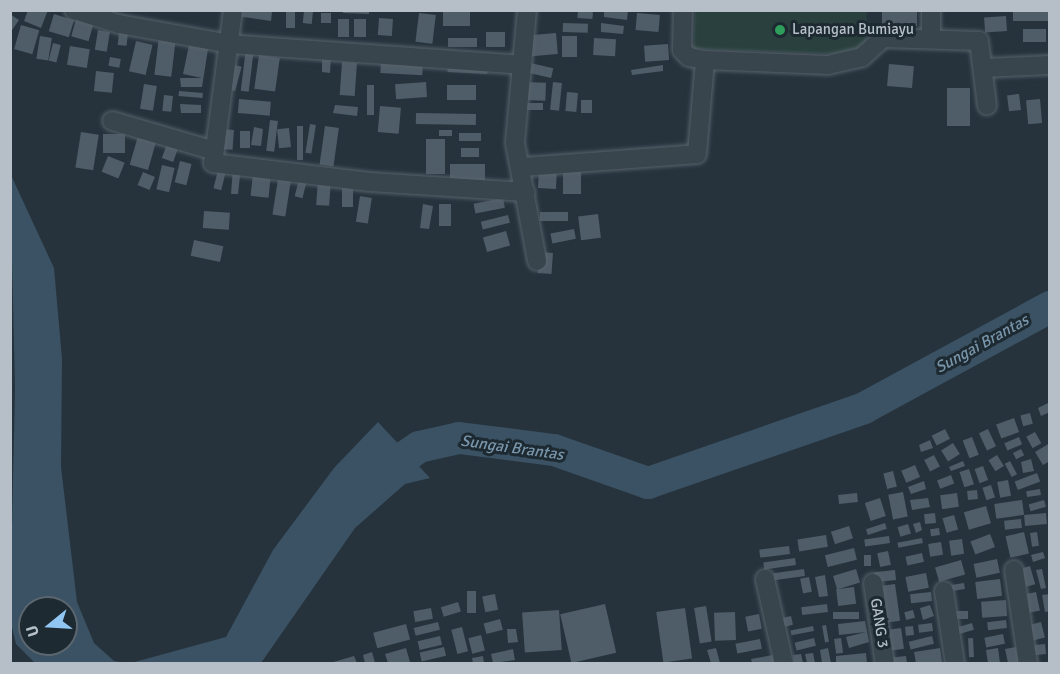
<!DOCTYPE html>
<style>
body{margin:0}
#map{position:relative;width:1060px;height:674px;overflow:hidden;background:#26333d;font-family:Signika,sans-serif}
div>[style]{position:absolute}
[style*='--x']{left:calc(var(--x)*1px);top:calc(var(--y)*1px);width:calc(var(--w)*1px);rotate:calc(var(--a)*1deg)}
.green>*{inset:0;background:#29403e}
.water>*{inset:0;background:#3a5263}
.river>*{height:32px;margin:-16px;padding:0 16px;transform-origin:16px;border-radius:16px;background:#3a5263}
.building>*{inset:0;background:#4f5d68;transform-origin:0 0}
.roads{filter:drop-shadow(0 0 2px #57626b) drop-shadow(0 0 2px #57626b)}
.minor>*{height:18px;margin:-9px;padding:0 9px;transform-origin:9px;border-radius:9px;background:#39454d}
.dots>*{width:16px;height:16px;translate:-50% -50%;box-sizing:border-box;border:3px solid #1e2a32;border-radius:50%}
span{translate:-50% -50%;white-space:nowrap;text-align:center;line-height:1.15;-webkit-text-stroke:6px #1e2a32;paint-order:stroke}
.poi-label{font-size:15px;color:#b6bfc8}
.left{translate:0 -50%;text-align:left}
.street-label{font-size:15px;color:#b6bfc8}
.water-label{font-size:16px;color:#7895aa;font-style:italic}
.frame{position:absolute;inset:0;border:12px solid #b6bfc8;pointer-events:none}
.north{position:absolute;left:18px;top:596px;width:60px;height:60px;box-sizing:border-box;background:#1e2a32;border:2px solid #5b666e;border-radius:50%;rotate:252deg;font-size:16px;font-weight:700;line-height:24px;text-align:center;color:#b6bfc8}
.north::after{content:'';display:block;margin:auto;width:21px;height:27px;background:#91c5f2;clip-path:polygon(50% 0,100% 100%,50% 72%,0 100%)}
</style>
<div id="map">
<div class="green">
<div style="clip-path:polygon(695px 11px,867px 11px,866px 55px,693px 49px)"></div>
</div>
<div class="water">
<div style="clip-path:polygon(evenodd,10px 173px,54px 268px,62px 359px,61px 467px,77px 602px,94px 643px,114px 661px,124px 663px,35px 663px,16px 644px,10px 619px,15px 388px,10px 173px,30px 608px,66px 608px,66px 644px,30px 644px,30px 608px)"></div>
<div style="clip-path:polygon(378px 422px,430px 478px,405px 484px,355px 528px,261px 663px,131px 663px,226px 637px,273px 550px,334px 468px)"></div>
</div>
<div class="river">
<div style="--x:372;--y:479;--w:57;--a:-34.2"></div>
<div style="--x:419;--y:447;--w:41;--a:-12.7"></div>
<div style="--x:459;--y:438;--w:96;--a:7.2"></div>
<div style="--x:554;--y:450;--w:100;--a:19.3"></div>
<div style="--x:648;--y:483;--w:229;--a:-19.1"></div>
<div style="--x:864;--y:408;--w:212;--a:-28.5"></div>
</div>
<div class="building">
<div style="clip-path:polygon(28px 10px,48px 10px,41px 28px,24px 21px)"></div>
<div style="clip-path:polygon(237px 10px,272px 12px,271px 21px,236px 16px)"></div>
<div style="left:286px;top:10px;width:9px;height:18px"></div>
<div style="clip-path:polygon(343px 10px,369px 10px,369px 14px,343px 13px)"></div>
<div style="left:443px;top:10px;width:27px;height:16px"></div>
<div style="left:578px;top:10px;width:15px;height:8px;rotate:4deg"></div>
<div style="clip-path:polygon(604px 10px,628px 10px,627px 20px,604px 17px)"></div>
<div style="left:882px;top:10px;width:35px;height:16px"></div>
<div style="left:1013px;top:10px;width:35px;height:11px"></div>
<div style="left:304px;top:11px;width:9px;height:12px;rotate:6deg"></div>
<div style="left:321px;top:13px;width:10px;height:10px"></div>
<div style="left:419px;top:13px;width:17px;height:29px;rotate:7deg"></div>
<div style="left:637px;top:13px;width:23px;height:17px;rotate:5deg"></div>
<div style="clip-path:polygon(10px 14px,19px 20px,10px 33px)"></div>
<div style="left:54px;top:14px;width:21px;height:18px;rotate:17deg"></div>
<div style="left:77px;top:16px;width:18px;height:21px;rotate:16deg"></div>
<div style="left:1006px;top:16px;width:15px;height:22px;rotate:86deg"></div>
<div style="left:379px;top:18px;width:14px;height:17px;rotate:4deg"></div>
<div style="left:338px;top:19px;width:11px;height:18px"></div>
<div style="left:354px;top:19px;width:12px;height:18px"></div>
<div style="left:563px;top:23px;width:25px;height:9px;rotate:2deg"></div>
<div style="clip-path:polygon(601px 23px,624px 26px,623px 34px,601px 32px)"></div>
<div style="left:21px;top:25px;width:19px;height:25px;rotate:16deg"></div>
<div style="left:1046px;top:29px;width:13px;height:23px;rotate:90deg"></div>
<div style="left:98px;top:30px;width:12px;height:20px;rotate:9deg"></div>
<div style="left:119px;top:32px;width:9px;height:13px;rotate:6deg"></div>
<div style="left:486px;top:32px;width:19px;height:15px"></div>
<div style="left:556px;top:33px;width:21px;height:29px;rotate:85deg"></div>
<div style="left:40px;top:36px;width:12px;height:23px;rotate:9deg"></div>
<div style="left:577px;top:36px;width:21px;height:15px;rotate:90deg"></div>
<div style="left:159px;top:37px;width:17px;height:38px;rotate:7deg"></div>
<div style="left:448px;top:38px;width:29px;height:9px"></div>
<div style="left:594px;top:38px;width:22px;height:17px;rotate:3deg"></div>
<div style="left:136px;top:41px;width:17px;height:31px;rotate:13deg"></div>
<div style="left:53px;top:43px;width:8px;height:18px;rotate:14deg"></div>
<div style="left:668px;top:44px;width:16px;height:24px;rotate:86deg"></div>
<div style="clip-path:polygon(189px 45px,208px 49px,202px 87px,181px 87px,180px 78px,202px 78px,183px 74px)"></div>
<div style="left:70px;top:46px;width:20px;height:19px;rotate:9deg"></div>
<div style="left:246px;top:48px;width:8px;height:43px;rotate:7deg"></div>
<div style="left:259px;top:55px;width:21px;height:34px;rotate:8deg"></div>
<div style="clip-path:polygon(322px 56px,331px 56px,330px 73px,322px 72px)"></div>
<div style="left:110px;top:57px;width:11px;height:9px;rotate:10deg"></div>
<div style="left:381px;top:60px;width:42px;height:13px;rotate:3deg"></div>
<div style="left:342px;top:62px;width:15px;height:33px;rotate:4deg"></div>
<div style="left:448px;top:62px;width:40px;height:10px;rotate:3deg"></div>
<div style="left:526px;top:62px;width:28px;height:10px;rotate:13deg"></div>
<div style="left:231px;top:64px;width:11px;height:25px;rotate:15deg"></div>
<div style="left:889px;top:64px;width:25px;height:22px;rotate:5deg"></div>
<div style="clip-path:polygon(663px 65px,663px 71px,632px 75px,631px 70px)"></div>
<div style="left:96px;top:71px;width:18px;height:20px;rotate:6deg"></div>
<div style="left:426px;top:82px;width:15px;height:31px;rotate:86deg"></div>
<div style="left:523px;top:82px;width:23px;height:18px;rotate:2deg"></div>
<div style="left:553px;top:82px;width:9px;height:28px;rotate:6deg"></div>
<div style="left:144px;top:84px;width:13px;height:25px;rotate:9deg"></div>
<div style="left:367px;top:85px;width:7px;height:30px"></div>
<div style="left:447px;top:85px;width:29px;height:15px"></div>
<div style="left:947px;top:88px;width:23px;height:38px"></div>
<div style="left:179px;top:91px;width:24px;height:5px;rotate:5deg"></div>
<div style="left:567px;top:92px;width:11px;height:19px;rotate:5deg"></div>
<div style="left:1019px;top:94px;width:16px;height:12px;rotate:83deg"></div>
<div style="left:164px;top:95px;width:9px;height:16px;rotate:6deg"></div>
<div style="left:239px;top:99px;width:32px;height:14px;rotate:5deg"></div>
<div style="left:1040px;top:99px;width:24px;height:14px;rotate:85deg"></div>
<div style="left:592px;top:100px;width:13px;height:11px;rotate:90deg"></div>
<div style="left:521px;top:103px;width:22px;height:7px"></div>
<div style="clip-path:polygon(180px 104px,201px 105px,201px 113px,181px 113px)"></div>
<div style="clip-path:polygon(335px 105px,358px 107px,357px 116px,333px 113px)"></div>
<div style="left:380px;top:106px;width:21px;height:26px;rotate:5deg"></div>
<div style="left:416px;top:113px;width:60px;height:11px;rotate:1deg"></div>
<div style="left:270px;top:120px;width:8px;height:31px;rotate:7deg"></div>
<div style="left:310px;top:124px;width:6px;height:29px;rotate:9deg"></div>
<div style="left:297px;top:126px;width:6px;height:34px"></div>
<div style="left:325px;top:126px;width:14px;height:39px;rotate:8deg"></div>
<div style="clip-path:polygon(254px 127px,263px 129px,261px 146px,251px 145px)"></div>
<div style="left:289px;top:128px;width:19px;height:12px;rotate:84deg"></div>
<div style="left:221px;top:129px;width:13px;height:20px;rotate:4deg"></div>
<div style="left:452px;top:130px;width:6px;height:13px;rotate:90deg"></div>
<div style="left:240px;top:131px;width:10px;height:17px"></div>
<div style="left:81px;top:132px;width:18px;height:36px;rotate:9deg"></div>
<div style="left:481px;top:133px;width:8px;height:22px;rotate:90deg"></div>
<div style="left:125px;top:134px;width:19px;height:22px;rotate:90deg"></div>
<div style="left:138px;top:136px;width:19px;height:30px;rotate:16deg"></div>
<div style="left:445px;top:139px;width:35px;height:19px;rotate:90deg"></div>
<div style="left:168px;top:141px;width:12px;height:18px;rotate:20deg"></div>
<div style="left:479px;top:148px;width:9px;height:18px;rotate:90deg"></div>
<div style="left:108px;top:156px;width:18px;height:17px;rotate:22deg"></div>
<div style="left:180px;top:161px;width:12px;height:22px;rotate:14deg"></div>
<div style="left:450px;top:164px;width:35px;height:16px"></div>
<div style="left:162px;top:165px;width:13px;height:25px;rotate:13deg"></div>
<div style="left:219px;top:166px;width:8px;height:23px;rotate:14deg"></div>
<div style="clip-path:polygon(233px 167px,241px 167px,238px 194px,231px 194px)"></div>
<div style="left:539px;top:168px;width:18px;height:20px;rotate:3deg"></div>
<div style="left:581px;top:171px;width:23px;height:18px;rotate:90deg"></div>
<div style="left:143px;top:172px;width:13px;height:14px;rotate:23deg"></div>
<div style="left:253px;top:173px;width:18px;height:23px;rotate:6deg"></div>
<div style="left:279px;top:173px;width:13px;height:42px;rotate:9deg"></div>
<div style="left:300px;top:175px;width:8px;height:22px;rotate:14deg"></div>
<div style="left:318px;top:179px;width:13px;height:26px;rotate:4deg"></div>
<div style="left:342px;top:185px;width:11px;height:22px"></div>
<div style="left:360px;top:196px;width:12px;height:26px;rotate:9deg"></div>
<div style="left:503px;top:198px;width:10px;height:30px;rotate:79deg"></div>
<div style="clip-path:polygon(423px 204px,433px 206px,429px 229px,420px 228px)"></div>
<div style="left:439px;top:204px;width:12px;height:22px"></div>
<div style="left:204px;top:211px;width:26px;height:17px;rotate:4deg"></div>
<div style="left:568px;top:212px;width:9px;height:28px;rotate:90deg"></div>
<div style="left:598px;top:214px;width:24px;height:20px;rotate:83deg"></div>
<div style="left:508px;top:215px;width:8px;height:28px;rotate:76deg"></div>
<div style="left:574px;top:229px;width:10px;height:24px;rotate:79deg"></div>
<div style="left:506px;top:231px;width:15px;height:24px;rotate:74deg"></div>
<div style="left:194px;top:240px;width:30px;height:16px;rotate:12deg"></div>
<div style="left:539px;top:252px;width:14px;height:21px;rotate:4deg"></div>
<div style="clip-path:polygon(1050px 402px,1050px 412px,1041px 416px,1038px 408px)"></div>
<div style="left:1030px;top:413px;width:11px;height:10px;rotate:75deg"></div>
<div style="left:1014px;top:418px;width:15px;height:19px;rotate:70deg"></div>
<div style="left:945px;top:429px;width:11px;height:15px;rotate:63deg"></div>
<div style="left:988px;top:429px;width:19px;height:10px;rotate:65deg"></div>
<div style="left:1035px;top:432px;width:13px;height:10px;rotate:61deg"></div>
<div style="left:972px;top:437px;width:19px;height:10px;rotate:69deg"></div>
<div style="left:1019px;top:437px;width:8px;height:16px;rotate:67deg"></div>
<div style="clip-path:polygon(930px 440px,933px 448px,921px 452px,919px 445px)"></div>
<div style="left:953px;top:443px;width:13px;height:14px;rotate:58deg"></div>
<div style="clip-path:polygon(1050px 443px,1050px 461px,1043px 465px,1035px 452px)"></div>
<div style="left:1021px;top:449px;width:7px;height:9px;rotate:63deg"></div>
<div style="left:934px;top:455px;width:13px;height:11px;rotate:63deg"></div>
<div style="left:997px;top:455px;width:13px;height:10px;rotate:58deg"></div>
<div style="clip-path:polygon(1031px 459px,1034px 471px,1023px 473px,1021px 462px)"></div>
<div style="clip-path:polygon(963px 461px,965px 466px,951px 471px,949px 467px)"></div>
<div style="left:1010px;top:461px;width:15px;height:6px;rotate:62deg"></div>
<div style="left:915px;top:465px;width:13px;height:15px;rotate:67deg"></div>
<div style="left:983px;top:466px;width:15px;height:9px;rotate:70deg"></div>
<div style="left:969px;top:469px;width:16px;height:10px;rotate:72deg"></div>
<div style="left:893px;top:471px;width:16px;height:10px;rotate:76deg"></div>
<div style="left:1037px;top:473px;width:9px;height:24px;rotate:69deg"></div>
<div style="left:951px;top:475px;width:9px;height:15px;rotate:69deg"></div>
<div style="left:1008px;top:480px;width:16px;height:11px;rotate:79deg"></div>
<div style="clip-path:polygon(924px 481px,926px 489px,911px 494px,908px 487px)"></div>
<div style="left:991px;top:485px;width:13px;height:9px;rotate:72deg"></div>
<div style="left:1040px;top:489px;width:6px;height:14px;rotate:81deg"></div>
<div style="left:977px;top:490px;width:9px;height:10px;rotate:84deg"></div>
<div style="left:903px;top:492px;width:25px;height:15px;rotate:79deg"></div>
<div style="left:857px;top:493px;width:9px;height:19px;rotate:84deg"></div>
<div style="left:957px;top:493px;width:14px;height:17px;rotate:82deg"></div>
<div style="left:880px;top:498px;width:19px;height:16px;rotate:72deg"></div>
<div style="clip-path:polygon(928px 498px,930px 507px,912px 510px,910px 500px)"></div>
<div style="left:1022px;top:500px;width:15px;height:28px;rotate:82deg"></div>
<div style="left:1044px;top:500px;width:7px;height:16px;rotate:74deg"></div>
<div style="left:986px;top:506px;width:18px;height:23px;rotate:74deg"></div>
<div style="left:935px;top:513px;width:10px;height:11px;rotate:84deg"></div>
<div style="left:1046px;top:513px;width:11px;height:22px;rotate:85deg"></div>
<div style="left:954px;top:515px;width:15px;height:12px;rotate:74deg"></div>
<div style="left:1021px;top:519px;width:9px;height:17px;rotate:84deg"></div>
<div style="clip-path:polygon(920px 522px,922px 530px,916px 533px,913px 524px)"></div>
<div style="left:885px;top:523px;width:6px;height:20px;rotate:72deg"></div>
<div style="left:908px;top:524px;width:10px;height:11px;rotate:73deg"></div>
<div style="left:849px;top:526px;width:13px;height:19px;rotate:72deg"></div>
<div style="left:939px;top:528px;width:7px;height:9px;rotate:82deg"></div>
<div style="left:1024px;top:532px;width:22px;height:19px;rotate:77deg"></div>
<div style="left:1037px;top:532px;width:14px;height:7px;rotate:82deg"></div>
<div style="left:990px;top:534px;width:14px;height:21px;rotate:69deg"></div>
<div style="left:826px;top:535px;width:12px;height:29px;rotate:81deg"></div>
<div style="left:889px;top:536px;width:7px;height:25px;rotate:82deg"></div>
<div style="left:922px;top:538px;width:5px;height:25px;rotate:79deg"></div>
<div style="left:962px;top:539px;width:15px;height:13px;rotate:82deg"></div>
<div style="left:941px;top:542px;width:13px;height:13px;rotate:81deg"></div>
<div style="left:789px;top:546px;width:8px;height:30px;rotate:83deg"></div>
<div style="left:854px;top:548px;width:12px;height:30px;rotate:76deg"></div>
<div style="left:888px;top:551px;width:14px;height:11px;rotate:78deg"></div>
<div style="clip-path:polygon(1043px 552px,1045px 558px,1033px 562px,1031px 555px)"></div>
<div style="left:922px;top:553px;width:9px;height:17px;rotate:77deg"></div>
<div style="left:864px;top:555px;width:7px;height:11px"></div>
<div style="left:795px;top:558px;width:7px;height:32px;rotate:82deg"></div>
<div style="left:997px;top:559px;width:14px;height:24px;rotate:78deg"></div>
<div style="left:961px;top:560px;width:15px;height:27px;rotate:74deg"></div>
<div style="left:1030px;top:566px;width:19px;height:9px;rotate:74deg"></div>
<div style="left:804px;top:569px;width:7px;height:31px;rotate:82deg"></div>
<div style="left:856px;top:569px;width:14px;height:24px;rotate:73deg"></div>
<div style="clip-path:polygon(1042px 569px,1046px 588px,1041px 589px,1036px 570px)"></div>
<div style="left:895px;top:570px;width:10px;height:21px;rotate:84deg"></div>
<div style="left:926px;top:573px;width:15px;height:21px;rotate:79deg"></div>
<div style="clip-path:polygon(825px 575px,828px 596px,819px 597px,815px 577px)"></div>
<div style="left:809px;top:577px;width:15px;height:9px;rotate:79deg"></div>
<div style="left:1000px;top:579px;width:17px;height:25px;rotate:83deg"></div>
<div style="left:964px;top:583px;width:6px;height:15px;rotate:81deg"></div>
<div style="left:895px;top:584px;width:37px;height:17px;rotate:82deg"></div>
<div style="left:854px;top:587px;width:17px;height:18px;rotate:83deg"></div>
<div style="left:467px;top:591px;width:9px;height:22px"></div>
<div style="left:931px;top:592px;width:9px;height:21px;rotate:84deg"></div>
<div style="left:1036px;top:592px;width:19px;height:12px;rotate:78deg"></div>
<div style="left:495px;top:594px;width:16px;height:13px;rotate:79deg"></div>
<div style="clip-path:polygon(1050px 594px,1050px 611px,1045px 612px,1042px 595px)"></div>
<div style="left:1006px;top:600px;width:16px;height:25px;rotate:86deg"></div>
<div style="left:458px;top:602px;width:10px;height:18px;rotate:73deg"></div>
<div style="left:605px;top:604px;width:50px;height:46px;rotate:77deg"></div>
<div style="left:827px;top:604px;width:8px;height:26px;rotate:83deg"></div>
<div style="clip-path:polygon(930px 605px,934px 616px,923px 620px,920px 608px)"></div>
<div style="left:706px;top:606px;width:36px;height:12px;rotate:81deg"></div>
<div style="left:431px;top:608px;width:11px;height:18px;rotate:80deg"></div>
<div style="left:685px;top:608px;width:51px;height:29px;rotate:82deg"></div>
<div style="left:559px;top:610px;width:40px;height:37px;rotate:86deg"></div>
<div style="left:913px;top:610px;width:8px;height:9px;rotate:76deg"></div>
<div style="left:953px;top:611px;width:15px;height:8px"></div>
<div style="left:735px;top:612px;width:28px;height:21px;rotate:88deg"></div>
<div style="left:859px;top:612px;width:7px;height:26px;rotate:90deg"></div>
<div style="left:759px;top:614px;width:15px;height:14px;rotate:79deg"></div>
<div style="left:791px;top:616px;width:9px;height:11px;rotate:77deg"></div>
<div style="left:500px;top:619px;width:11px;height:17px;rotate:75deg"></div>
<div style="left:1006px;top:620px;width:8px;height:19px;rotate:83deg"></div>
<div style="clip-path:polygon(865px 621px,869px 642px,849px 648px,846px 637px,866px 632px,839px 635px,838px 624px)"></div>
<div style="left:438px;top:622px;width:8px;height:25px;rotate:76deg"></div>
<div style="left:1041px;top:622px;width:16px;height:12px;rotate:76deg"></div>
<div style="left:932px;top:623px;width:8px;height:14px;rotate:83deg"></div>
<div style="left:972px;top:623px;width:7px;height:17px;rotate:74deg"></div>
<div style="left:406px;top:624px;width:16px;height:34px;rotate:75deg"></div>
<div style="left:826px;top:625px;width:17px;height:4px;rotate:80deg"></div>
<div style="left:813px;top:626px;width:5px;height:23px;rotate:79deg"></div>
<div style="left:913px;top:626px;width:9px;height:8px;rotate:84deg"></div>
<div style="left:462px;top:627px;width:25px;height:11px;rotate:76deg"></div>
<div style="left:901px;top:628px;width:21px;height:17px;rotate:82deg"></div>
<div style="clip-path:polygon(507px 629px,516px 629px,518px 642px,508px 643px)"></div>
<div style="left:1003px;top:634px;width:10px;height:19px;rotate:79deg"></div>
<div style="left:481px;top:635px;width:16px;height:13px;rotate:76deg"></div>
<div style="left:440px;top:636px;width:9px;height:23px;rotate:77deg"></div>
<div style="left:932px;top:636px;width:8px;height:24px;rotate:76deg"></div>
<div style="left:814px;top:638px;width:8px;height:20px;rotate:76deg"></div>
<div style="left:841px;top:638px;width:15px;height:7px;rotate:82deg"></div>
<div style="left:973px;top:638px;width:19px;height:5px;rotate:87deg"></div>
<div style="left:760px;top:639px;width:10px;height:25px;rotate:79deg"></div>
<div style="left:1045px;top:644px;width:10px;height:12px;rotate:84deg"></div>
<div style="left:444px;top:647px;width:9px;height:25px;rotate:77deg"></div>
<div style="clip-path:polygon(1016px 647px,1019px 663px,1008px 663px,1005px 649px)"></div>
<div style="clip-path:polygon(406px 648px,410px 662px,388px 663px,385px 654px)"></div>
<div style="clip-path:polygon(716px 648px,720px 663px,711px 663px,707px 650px)"></div>
<div style="clip-path:polygon(828px 648px,831px 663px,822px 663px,820px 650px)"></div>
<div style="clip-path:polygon(940px 648px,942px 662px,916px 663px,914px 652px)"></div>
<div style="clip-path:polygon(998px 648px,1000px 663px,988px 663px,986px 650px)"></div>
<div style="clip-path:polygon(513px 649px,515px 660px,493px 663px,491px 654px)"></div>
<div style="clip-path:polygon(372px 652px,375px 663px,365px 663px,363px 655px)"></div>
<div style="clip-path:polygon(813px 653px,815px 663px,807px 663px,805px 654px)"></div>
<div style="clip-path:polygon(866px 653px,867px 663px,836px 663px,836px 656px)"></div>
<div style="clip-path:polygon(801px 654px,803px 663px,794px 663px,793px 655px)"></div>
<div style="clip-path:polygon(773px 655px,774px 663px,752px 663px,751px 659px)"></div>
<div style="clip-path:polygon(354px 656px,357px 663px,330px 663px)"></div>
<div style="clip-path:polygon(483px 656px,484px 663px,473px 663px,472px 658px)"></div>
<div style="clip-path:polygon(906px 656px,907px 663px,889px 663px,888px 658px)"></div>
</div>
<div class="roads">
<div class="minor">
<div style="--x:74;--y:10;--w:47;--a:17.3"></div>
<div style="--x:119;--y:24;--w:113;--a:10.2"></div>
<div style="--x:230;--y:44;--w:293;--a:4.1"></div>
<div style="--x:233;--y:10;--w:154;--a:97.4"></div>
<div style="--x:213;--y:163;--w:158;--a:6.9"></div>
<div style="--x:370;--y:182;--w:156;--a:3.7"></div>
<div style="--x:527;--y:10;--w:134;--a:95.2"></div>
<div style="--x:515;--y:143;--w:120;--a:79.4"></div>
<div style="--x:683;--y:10;--w:40;--a:91.4"></div>
<div style="--x:682;--y:50;--w:10;--a:45"></div>
<div style="--x:689;--y:57;--w:16;--a:11"></div>
<div style="--x:705;--y:60;--w:123;--a:2.3"></div>
<div style="--x:828;--y:65;--w:35;--a:-13"></div>
<div style="--x:862;--y:57;--w:28;--a:-42"></div>
<div style="--x:883;--y:38;--w:96;--a:1.8"></div>
<div style="--x:979;--y:41;--w:65;--a:83"></div>
<div style="--x:931;--y:10;--w:27;--a:90"></div>
<div style="--x:984;--y:68;--w:66;--a:-2.6"></div>
<div style="--x:112;--y:121;--w:103;--a:16.3"></div>
<div style="--x:522;--y:167;--w:175;--a:-4.2"></div>
<div style="--x:697;--y:154;--w:94;--a:-85.1"></div>
<div style="--x:1014;--y:570;--w:95;--a:81.5"></div>
<div style="--x:765;--y:579;--w:87;--a:77.4"></div>
<div style="--x:873;--y:583;--w:82;--a:81.6"></div>
<div style="--x:944;--y:591;--w:74;--a:81.4"></div>
</div>
</div>
<div class="dots">
<div style="left:780px;top:30px;background:#2e9e5b"></div>
</div>
<div class="poi-label">
<span class="left" style="left:792px;top:30px">Lapangan Bumiayu</span>
</div>
<div class="street-label">
<span style="left:879px;top:623px;rotate:81deg">GANG 3</span>
</div>
<div class="water-label">
<span style="left:982px;top:344px;rotate:-29deg">Sungai Brantas</span>
<span style="left:512px;top:448px;rotate:8deg">Sungai Brantas</span>
</div>
<div class="frame"></div>
<div class="north">U</div>
</div>
